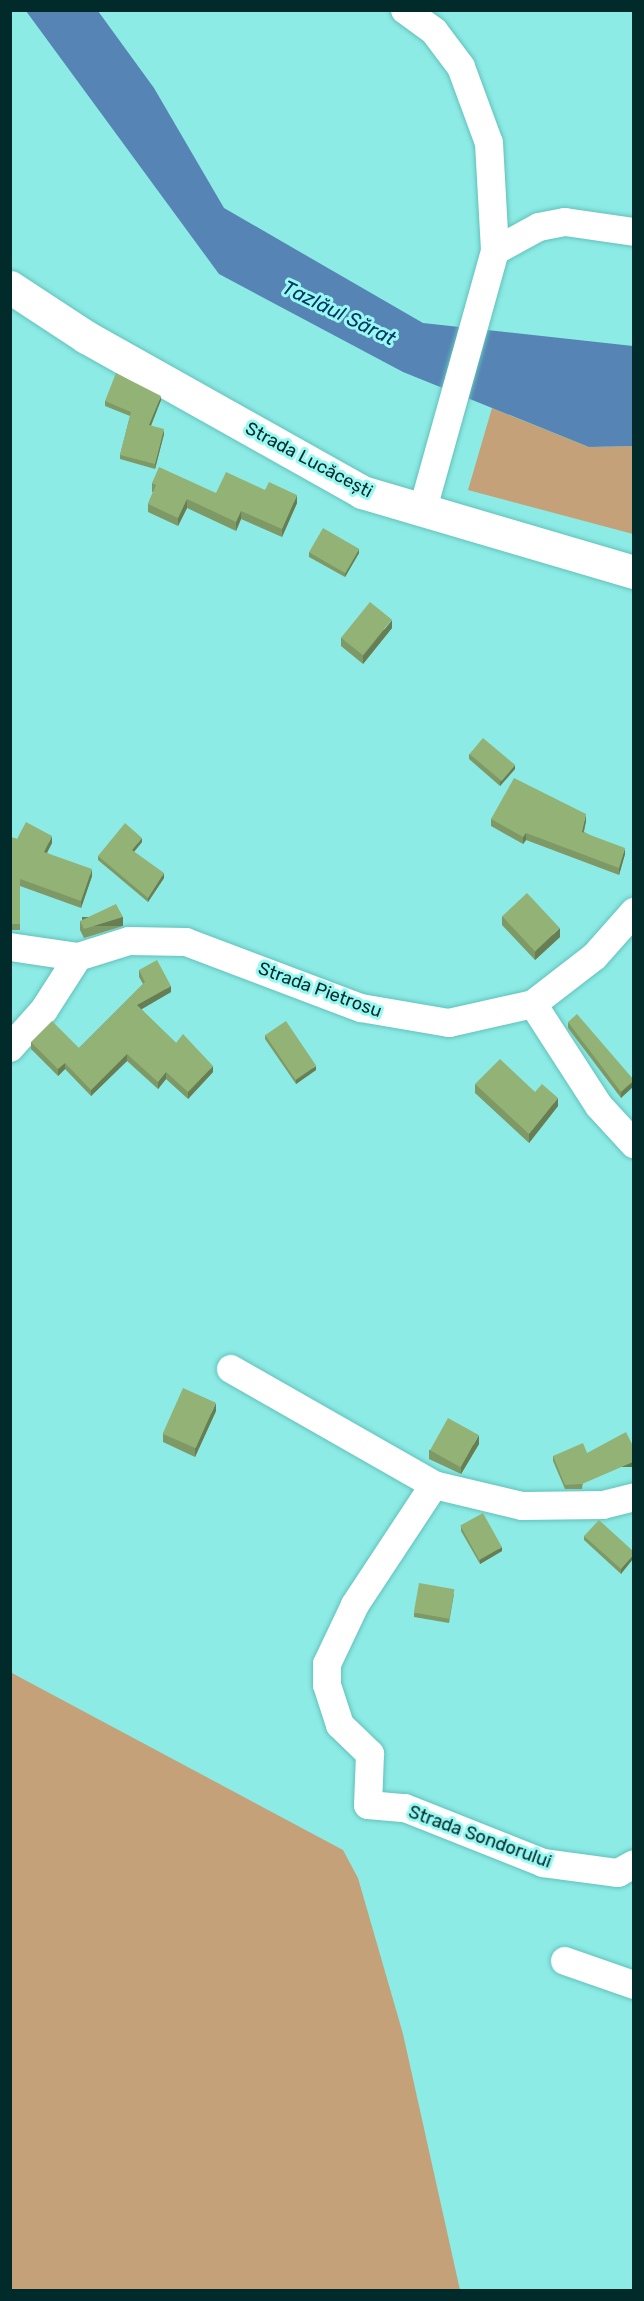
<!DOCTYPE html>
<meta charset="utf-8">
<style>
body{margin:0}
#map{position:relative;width:644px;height:2301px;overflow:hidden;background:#8debe5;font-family:Rubik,sans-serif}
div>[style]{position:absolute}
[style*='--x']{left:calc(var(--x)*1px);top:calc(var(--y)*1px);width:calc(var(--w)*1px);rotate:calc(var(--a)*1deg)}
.green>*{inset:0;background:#c4a178}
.water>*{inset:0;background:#5684b5}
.roads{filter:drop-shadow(0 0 2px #63c1bc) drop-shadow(0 0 2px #63c1bc)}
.minor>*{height:28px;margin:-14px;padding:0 14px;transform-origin:14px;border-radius:14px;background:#fff}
.secondary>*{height:33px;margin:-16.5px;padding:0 16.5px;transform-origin:16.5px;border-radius:16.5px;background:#fff}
.wall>*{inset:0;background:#7e9965}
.shaded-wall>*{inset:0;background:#677d53;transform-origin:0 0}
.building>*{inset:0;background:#93b276;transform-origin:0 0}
span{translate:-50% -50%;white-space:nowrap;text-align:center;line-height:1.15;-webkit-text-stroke:6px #9af8f3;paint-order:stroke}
.street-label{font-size:18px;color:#002b2a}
.water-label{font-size:20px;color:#003563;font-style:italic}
.frame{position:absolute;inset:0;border:12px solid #002b2a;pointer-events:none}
</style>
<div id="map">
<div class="green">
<div style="clip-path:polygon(492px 408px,589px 447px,633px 446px,633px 534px,468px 490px)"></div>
<div style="clip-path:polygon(10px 1672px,343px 1850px,358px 1878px,403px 2034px,460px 2290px,11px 2290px)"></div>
</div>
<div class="water">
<div style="clip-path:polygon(26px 11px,98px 11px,154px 88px,224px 208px,423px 323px,633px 346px,633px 446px,589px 447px,403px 372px,219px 274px)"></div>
</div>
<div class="roads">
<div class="minor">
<div style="--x:405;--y:10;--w:36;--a:36"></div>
<div style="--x:434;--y:31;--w:45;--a:53.1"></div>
<div style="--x:461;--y:67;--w:81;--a:69.8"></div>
<div style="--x:489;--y:143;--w:108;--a:86.8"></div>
<div style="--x:495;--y:251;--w:268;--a:105.6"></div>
<div style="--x:495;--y:251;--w:50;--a:-28.6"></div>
<div style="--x:539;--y:227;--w:26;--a:-11"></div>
<div style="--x:565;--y:222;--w:70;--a:8.2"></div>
<div style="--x:10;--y:947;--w:69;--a:8.4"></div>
<div style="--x:78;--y:957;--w:53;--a:-17.4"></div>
<div style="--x:129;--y:941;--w:57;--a:1"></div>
<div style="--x:186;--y:942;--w:187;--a:20.7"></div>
<div style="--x:361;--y:1008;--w:89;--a:9.7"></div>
<div style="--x:449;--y:1023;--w:86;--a:-12.7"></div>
<div style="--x:533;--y:1004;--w:78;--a:-37.7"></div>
<div style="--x:595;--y:956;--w:59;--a:-48.4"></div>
<div style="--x:533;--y:1004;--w:121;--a:57.1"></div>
<div style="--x:599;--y:1106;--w:52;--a:47.4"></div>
<div style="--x:10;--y:1048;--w:51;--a:-48.2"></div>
<div style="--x:44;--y:1010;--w:63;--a:-57.3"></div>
<div style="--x:231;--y:1369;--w:234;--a:29.7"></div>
<div style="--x:434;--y:1485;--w:90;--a:13.4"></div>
<div style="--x:522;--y:1506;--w:81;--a:-0.7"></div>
<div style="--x:603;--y:1505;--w:32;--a:-14"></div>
<div style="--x:434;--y:1485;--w:144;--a:123.4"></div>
<div style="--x:355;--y:1605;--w:65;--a:115.4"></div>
<div style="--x:327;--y:1664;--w:21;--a:90"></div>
<div style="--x:327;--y:1685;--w:42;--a:72"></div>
<div style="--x:340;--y:1725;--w:42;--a:44"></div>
<div style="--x:370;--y:1754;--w:51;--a:92.2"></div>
<div style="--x:368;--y:1805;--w:37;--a:5"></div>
<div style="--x:405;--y:1808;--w:149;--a:21.7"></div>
<div style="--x:543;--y:1863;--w:76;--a:7.6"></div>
<div style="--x:618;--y:1873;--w:18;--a:-29"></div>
<div style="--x:565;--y:1961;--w:73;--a:19.2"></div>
</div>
<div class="secondary">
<div style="--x:10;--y:287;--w:91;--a:33.3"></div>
<div style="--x:86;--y:337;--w:317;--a:29.3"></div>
<div style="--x:362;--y:492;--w:284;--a:16.4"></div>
</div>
</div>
<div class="wall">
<div style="clip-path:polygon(161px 400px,151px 426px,164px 434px,155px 469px,120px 459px,120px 455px,130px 416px,105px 406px,105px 401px)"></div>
<div style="clip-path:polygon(152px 483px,216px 493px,265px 490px,297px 503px,282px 537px,241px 519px,236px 531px,187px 508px,178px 526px,148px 512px,148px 504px,153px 492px,152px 492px)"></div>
<div style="clip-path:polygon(309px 552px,359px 553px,345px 577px,309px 557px)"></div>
<div style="clip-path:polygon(392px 628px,363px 664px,341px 646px,341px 638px)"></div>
<div style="clip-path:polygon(469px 754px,515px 769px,500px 786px,469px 759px)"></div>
<div style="clip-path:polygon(491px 819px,586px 821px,584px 832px,625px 854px,619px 875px,526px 840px,523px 844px,491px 826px)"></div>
<div style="clip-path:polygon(10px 837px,17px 839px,52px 843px,47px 853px,92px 876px,81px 908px,20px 886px,20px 930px,10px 930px)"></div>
<div style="clip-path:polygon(142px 842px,134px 852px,164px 878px,148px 902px,98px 860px,98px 856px)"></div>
<div style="clip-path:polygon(502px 916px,560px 937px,535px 960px,502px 925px)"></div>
<div style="clip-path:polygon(80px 921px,123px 926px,84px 938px,80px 930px)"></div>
<div style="clip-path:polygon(139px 970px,171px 992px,141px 1009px,176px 1043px,213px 1072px,188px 1099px,166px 1079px,158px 1089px,127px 1061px,91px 1096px,65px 1069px,58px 1076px,31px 1049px,31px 1042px,79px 1048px,143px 984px,139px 977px)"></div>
<div style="clip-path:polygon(568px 1022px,633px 1079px,621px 1098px,568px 1028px)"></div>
<div style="clip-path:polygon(265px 1035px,316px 1070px,296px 1084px,265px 1039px)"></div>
<div style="clip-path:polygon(475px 1084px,535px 1092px,558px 1106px,529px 1143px,475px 1093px)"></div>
<div style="clip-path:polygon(216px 1411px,195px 1457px,163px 1442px,163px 1434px)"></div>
<div style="clip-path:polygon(479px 1444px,461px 1474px,429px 1459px,429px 1450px)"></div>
<div style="clip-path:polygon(587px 1453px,582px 1489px,565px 1489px,553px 1461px,553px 1456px)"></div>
<div style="clip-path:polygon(461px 1526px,502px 1551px,480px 1564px,461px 1531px)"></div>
<div style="clip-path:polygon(584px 1536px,633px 1551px,621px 1574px,584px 1540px)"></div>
<div style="clip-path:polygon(454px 1594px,449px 1623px,414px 1617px,414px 1613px)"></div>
</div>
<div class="shaded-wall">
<div style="clip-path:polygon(161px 396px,161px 400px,149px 430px,149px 425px)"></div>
<div style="clip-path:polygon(164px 429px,164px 434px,155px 469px,155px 464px)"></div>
<div style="clip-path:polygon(297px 495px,297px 503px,282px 537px,282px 529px)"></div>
<div style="clip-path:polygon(187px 499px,187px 508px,178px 526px,178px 518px)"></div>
<div style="clip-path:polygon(241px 511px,241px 519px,236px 531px,236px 522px)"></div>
<div style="clip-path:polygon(359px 549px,359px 553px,345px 577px,345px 572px)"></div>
<div style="clip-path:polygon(392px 620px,392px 628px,363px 664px,363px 656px)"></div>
<div style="clip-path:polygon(515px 765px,515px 769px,500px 786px,500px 782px)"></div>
<div style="clip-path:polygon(586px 814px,586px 821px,582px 839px,582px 832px)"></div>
<div style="clip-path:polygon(526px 833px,526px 840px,523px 844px,523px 837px)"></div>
<div style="clip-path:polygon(52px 836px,52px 843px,44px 858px,44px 852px)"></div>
<div style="clip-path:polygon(142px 838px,142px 842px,132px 854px,132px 850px)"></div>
<div style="clip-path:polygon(625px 848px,625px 854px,619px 875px,619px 868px)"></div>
<div style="clip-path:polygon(92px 869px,92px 876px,81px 908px,81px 901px)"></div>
<div style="clip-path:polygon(164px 873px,164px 878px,148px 902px,148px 898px)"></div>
<div style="left:123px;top:917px;width:9px;height:41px;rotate:90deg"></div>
<div style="clip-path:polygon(560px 928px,560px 937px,535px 960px,535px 952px)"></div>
<div style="clip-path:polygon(171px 986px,171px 992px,137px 1012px,137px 1005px)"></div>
<div style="clip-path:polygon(127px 1054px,127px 1061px,91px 1096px,91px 1090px)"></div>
<div style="clip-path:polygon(65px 1063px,65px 1069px,58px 1076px,58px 1069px)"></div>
<div style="clip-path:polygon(213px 1066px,213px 1072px,188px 1099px,188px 1092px)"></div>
<div style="clip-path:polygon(316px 1066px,316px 1070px,296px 1084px,296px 1080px)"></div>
<div style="clip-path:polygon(166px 1072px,166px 1079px,158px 1089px,158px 1082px)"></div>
<div style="clip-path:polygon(633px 1081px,633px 1087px,621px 1098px,621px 1092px)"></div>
<div style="clip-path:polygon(558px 1098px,558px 1106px,529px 1143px,529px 1134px)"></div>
<div style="clip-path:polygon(216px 1403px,216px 1411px,195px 1457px,195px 1448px)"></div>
<div style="clip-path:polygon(479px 1435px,479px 1444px,461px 1474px,461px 1466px)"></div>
<div style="left:633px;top:1462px;width:5px;height:56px;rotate:90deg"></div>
<div style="clip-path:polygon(502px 1547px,502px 1551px,480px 1564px,480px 1560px)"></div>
<div style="clip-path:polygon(633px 1555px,633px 1559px,621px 1574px,621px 1569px)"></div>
</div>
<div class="building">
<div style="clip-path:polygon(116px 373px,161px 396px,149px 425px,164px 429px,155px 464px,120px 455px,131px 412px,105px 401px)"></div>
<div style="clip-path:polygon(159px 467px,216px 493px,226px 472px,265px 490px,269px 482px,297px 495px,282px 529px,241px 511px,236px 522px,187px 499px,178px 518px,148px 504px,156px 485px,152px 483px)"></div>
<div style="left:323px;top:528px;width:42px;height:28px;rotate:30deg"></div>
<div style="left:370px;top:602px;width:28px;height:46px;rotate:39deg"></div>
<div style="left:483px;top:738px;width:42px;height:21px;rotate:40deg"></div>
<div style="clip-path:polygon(514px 778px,586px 814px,582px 832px,625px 848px,619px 868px,526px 833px,523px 837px,491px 819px)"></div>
<div style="clip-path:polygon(26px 822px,52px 836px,44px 852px,92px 869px,81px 901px,20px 879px,20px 924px,10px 924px,10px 837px,17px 839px)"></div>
<div style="clip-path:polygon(125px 823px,142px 838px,132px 850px,164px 873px,148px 898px,98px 856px)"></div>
<div style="left:527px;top:893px;width:48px;height:34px;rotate:47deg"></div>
<div style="clip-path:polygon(116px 904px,123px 917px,84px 929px,80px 921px)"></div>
<div style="clip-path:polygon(157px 960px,171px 986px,137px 1005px,176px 1043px,183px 1034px,213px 1066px,188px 1092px,166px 1072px,158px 1082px,127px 1054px,91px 1090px,65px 1063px,58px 1069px,31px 1042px,52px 1021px,79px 1048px,145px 982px,139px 970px)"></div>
<div style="clip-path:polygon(577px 1014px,633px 1079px,633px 1081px,621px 1092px,568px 1022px)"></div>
<div style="left:286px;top:1021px;width:54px;height:25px;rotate:56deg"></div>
<div style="clip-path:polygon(500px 1059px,535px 1092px,542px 1084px,558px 1098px,529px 1134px,475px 1084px)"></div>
<div style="left:183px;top:1388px;width:36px;height:50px;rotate:24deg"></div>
<div style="left:448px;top:1418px;width:35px;height:37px;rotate:29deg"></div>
<div style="clip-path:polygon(626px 1432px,633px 1446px,633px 1462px,582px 1484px,565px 1485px,553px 1456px,583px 1443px,587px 1453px)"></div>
<div style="left:483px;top:1513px;width:39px;height:26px;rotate:61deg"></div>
<div style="clip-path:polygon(599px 1520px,633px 1551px,633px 1555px,621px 1569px,584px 1536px)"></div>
<div style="left:419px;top:1583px;width:36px;height:30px;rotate:10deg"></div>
</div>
<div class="street-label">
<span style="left:309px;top:460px;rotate:28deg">Strada Lucăcești</span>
<span style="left:320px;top:990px;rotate:20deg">Strada Pietrosu</span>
<span style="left:480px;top:1837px;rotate:20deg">Strada Sondorului</span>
</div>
<div class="water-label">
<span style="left:339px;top:313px;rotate:26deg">Tazlăul Sărat</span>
</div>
<div class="frame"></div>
</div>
